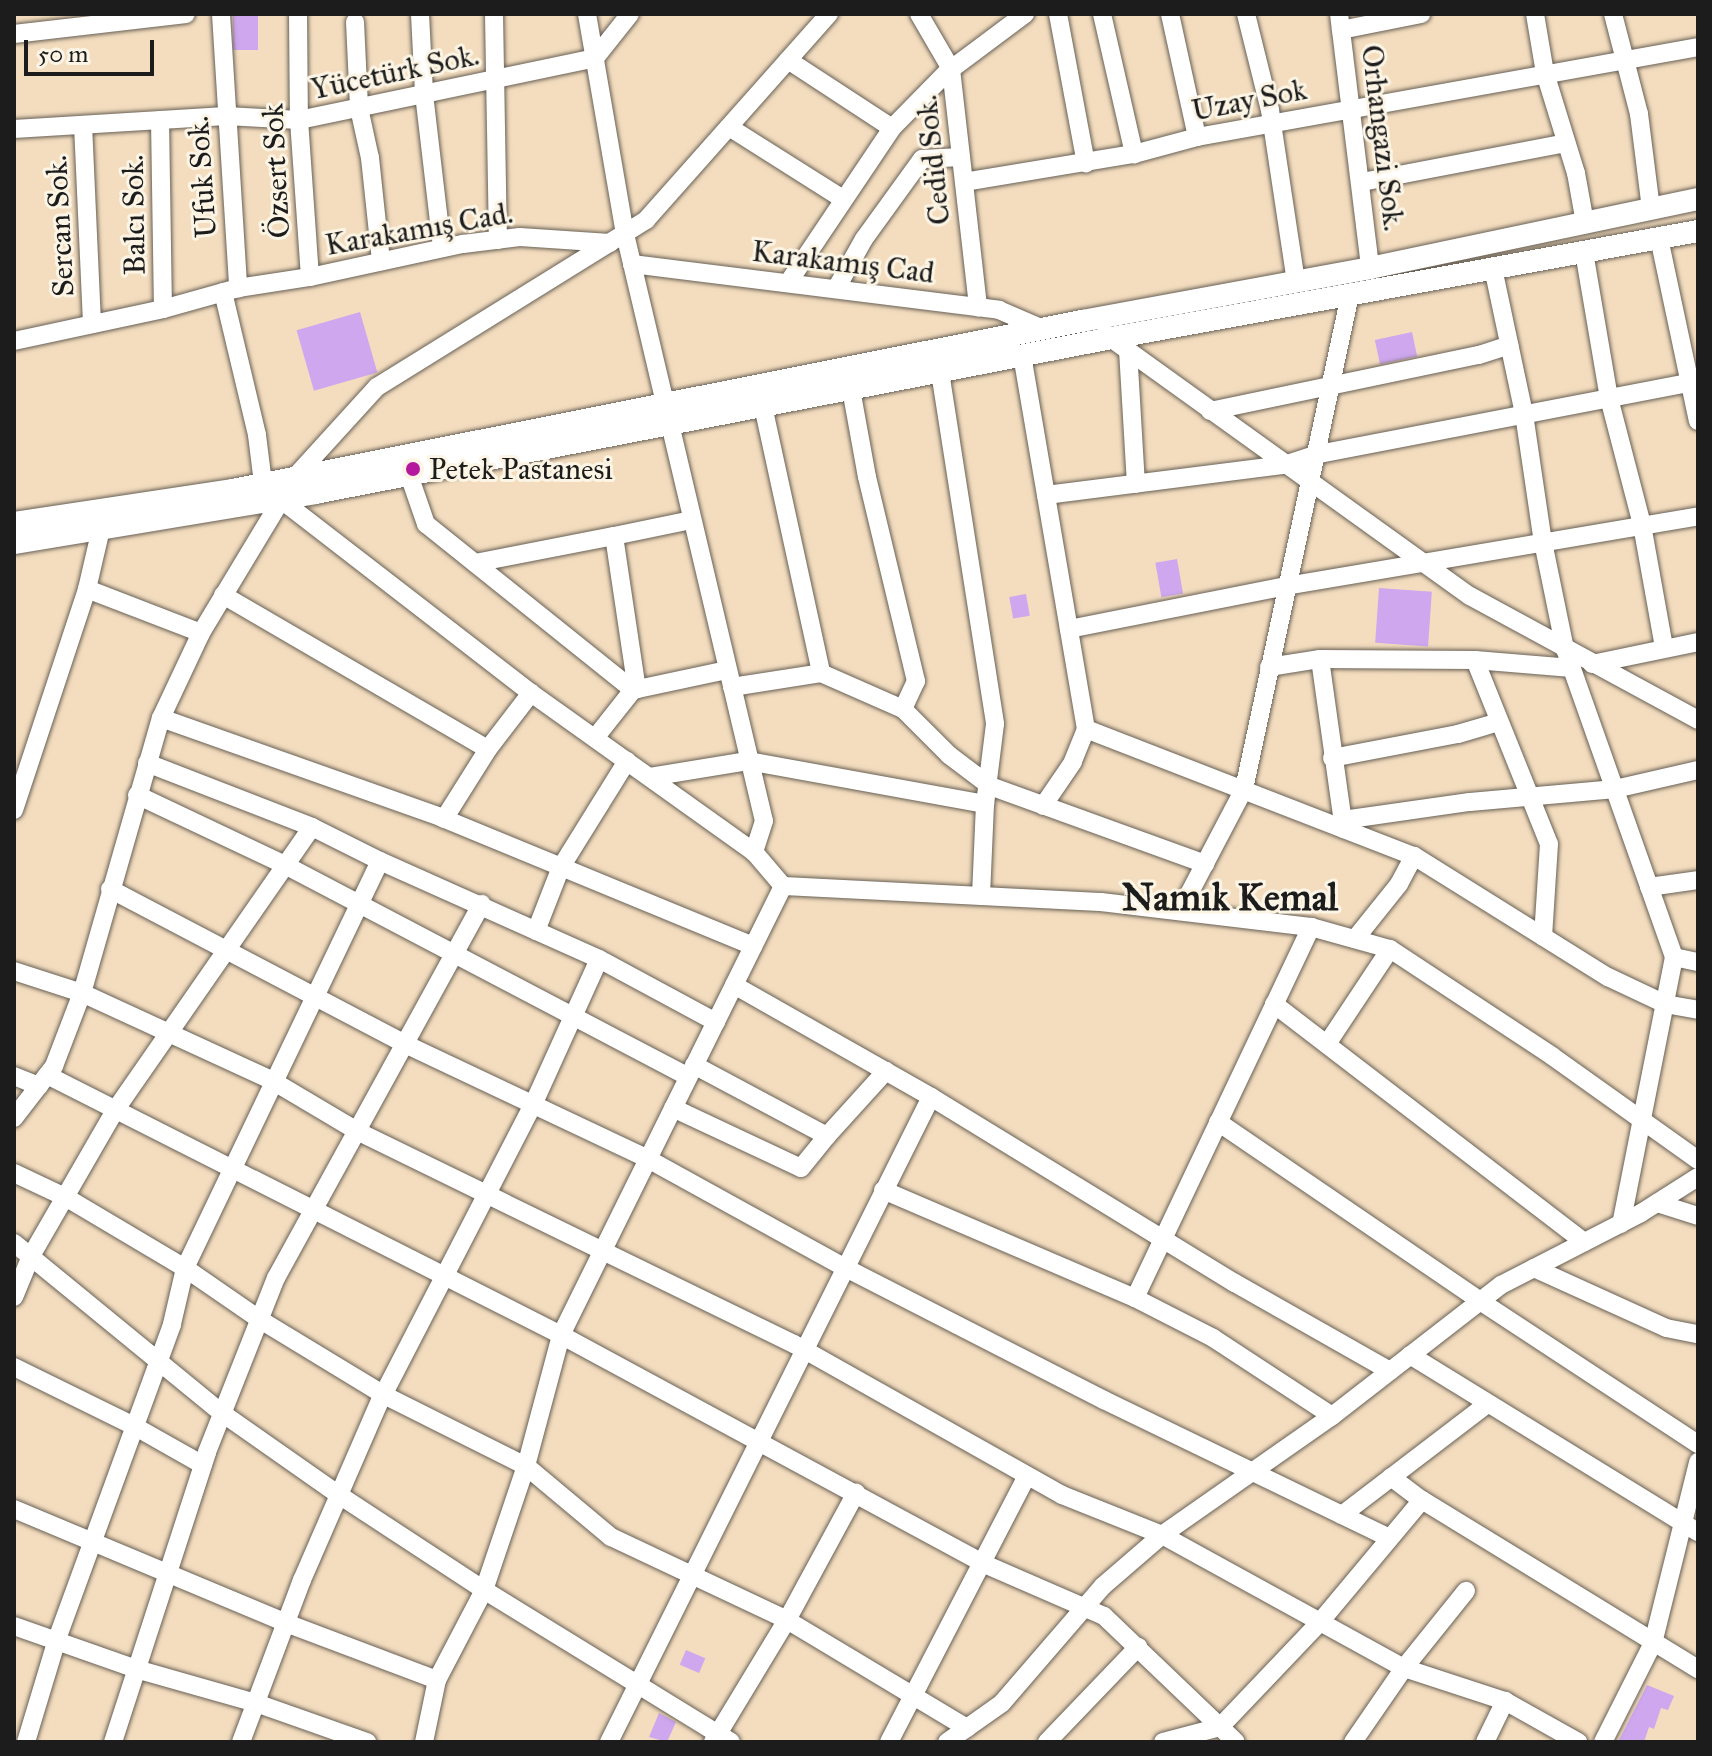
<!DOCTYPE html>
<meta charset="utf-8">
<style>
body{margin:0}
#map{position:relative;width:1712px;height:1756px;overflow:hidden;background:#f4ddbf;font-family:"IM FELL Great Primer",serif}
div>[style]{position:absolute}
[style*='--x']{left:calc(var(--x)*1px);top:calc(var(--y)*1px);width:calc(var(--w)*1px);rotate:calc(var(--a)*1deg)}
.building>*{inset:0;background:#cea7ee;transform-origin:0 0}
.roads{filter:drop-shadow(0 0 2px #686055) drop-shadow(0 0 2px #686055)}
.minor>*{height:18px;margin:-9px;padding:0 9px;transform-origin:9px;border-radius:9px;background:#fff}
.major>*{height:22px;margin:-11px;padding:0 11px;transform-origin:11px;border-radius:11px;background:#fff}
.dots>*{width:22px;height:22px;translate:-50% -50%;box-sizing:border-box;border:4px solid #fcf5e5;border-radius:50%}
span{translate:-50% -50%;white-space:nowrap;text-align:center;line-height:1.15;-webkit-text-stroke:6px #fcf5e5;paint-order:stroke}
.street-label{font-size:30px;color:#1c1c1c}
.poi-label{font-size:30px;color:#1c1c1c}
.left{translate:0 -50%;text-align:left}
.district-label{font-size:38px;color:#1c1c1c;font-weight:700}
.frame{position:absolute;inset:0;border:16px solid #1c1c1c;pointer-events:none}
.scale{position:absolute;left:24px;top:40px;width:130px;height:36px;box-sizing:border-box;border:4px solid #1c1c1c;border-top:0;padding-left:10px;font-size:24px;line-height:28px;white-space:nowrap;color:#1c1c1c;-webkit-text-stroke:6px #fcf5e5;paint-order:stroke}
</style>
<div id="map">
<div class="building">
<div style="left:233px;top:14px;width:25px;height:36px"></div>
<div style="left:360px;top:312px;width:63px;height:66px;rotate:74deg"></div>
<div style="left:1412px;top:332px;width:25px;height:38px;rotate:78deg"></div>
<div style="left:1177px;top:559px;width:35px;height:22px;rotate:80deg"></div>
<div style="left:1379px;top:588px;width:53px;height:55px;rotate:4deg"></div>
<div style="left:1026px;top:594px;width:22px;height:17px;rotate:80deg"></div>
<div style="left:686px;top:1650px;width:21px;height:16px;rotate:23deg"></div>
<div style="clip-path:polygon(1647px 1685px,1674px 1696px,1668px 1710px,1661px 1708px,1654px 1729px,1649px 1727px,1644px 1742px,1618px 1742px)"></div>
<div style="clip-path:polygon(659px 1713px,676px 1722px,667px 1742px,649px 1737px)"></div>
</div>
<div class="roads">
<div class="minor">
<div style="--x:221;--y:14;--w:275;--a:86.4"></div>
<div style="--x:298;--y:14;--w:106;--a:89.5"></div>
<div style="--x:299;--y:120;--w:157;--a:86"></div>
<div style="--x:420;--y:14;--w:80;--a:87.1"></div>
<div style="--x:424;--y:94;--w:155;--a:83.3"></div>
<div style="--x:494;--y:14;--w:226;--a:89"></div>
<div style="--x:587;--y:14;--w:223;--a:80.2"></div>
<div style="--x:625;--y:234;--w:603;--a:76.68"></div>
<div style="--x:764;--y:821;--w:33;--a:108"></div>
<div style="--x:919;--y:14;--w:64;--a:59.8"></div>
<div style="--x:951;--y:69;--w:240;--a:83.5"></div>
<div style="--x:1058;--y:14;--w:152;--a:79.4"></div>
<div style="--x:1102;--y:14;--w:144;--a:77.1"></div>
<div style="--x:1170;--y:14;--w:126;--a:77.6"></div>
<div style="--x:1246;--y:14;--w:99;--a:76"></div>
<div style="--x:1270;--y:110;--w:174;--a:81.4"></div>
<div style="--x:1339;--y:14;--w:256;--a:83"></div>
<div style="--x:1535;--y:14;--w:60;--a:80.4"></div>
<div style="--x:1545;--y:73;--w:105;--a:72.8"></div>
<div style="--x:1576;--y:173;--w:51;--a:79.8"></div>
<div style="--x:1613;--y:14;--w:103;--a:75.4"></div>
<div style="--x:1639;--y:114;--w:96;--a:82.8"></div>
<div style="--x:355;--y:22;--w:86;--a:87.3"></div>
<div style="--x:359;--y:108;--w:51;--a:77.6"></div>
<div style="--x:370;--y:158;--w:104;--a:83.9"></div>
<div style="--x:1341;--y:30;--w:82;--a:-11.3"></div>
<div style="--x:14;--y:34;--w:173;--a:-6.6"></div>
<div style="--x:788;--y:60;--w:124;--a:33.2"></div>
<div style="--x:160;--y:120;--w:189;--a:89.1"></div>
<div style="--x:83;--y:125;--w:199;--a:87.4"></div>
<div style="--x:729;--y:127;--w:135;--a:32.3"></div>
<div style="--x:14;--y:129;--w:212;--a:-3.5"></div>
<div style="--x:226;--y:116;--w:73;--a:3.1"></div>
<div style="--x:299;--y:120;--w:302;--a:-11.8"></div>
<div style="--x:595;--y:58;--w:56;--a:-51.5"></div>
<div style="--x:964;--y:182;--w:172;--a:-9.4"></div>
<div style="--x:1134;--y:154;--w:65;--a:-15.1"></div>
<div style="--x:1197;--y:137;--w:509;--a:-10.18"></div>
<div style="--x:1362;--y:182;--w:208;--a:-10.8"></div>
<div style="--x:1659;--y:238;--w:187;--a:78"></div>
<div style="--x:1584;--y:252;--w:148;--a:80.3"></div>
<div style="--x:1609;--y:398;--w:131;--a:75.4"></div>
<div style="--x:1642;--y:525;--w:124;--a:79.8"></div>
<div style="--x:632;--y:264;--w:370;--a:7.1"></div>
<div style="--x:999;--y:310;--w:48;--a:23.4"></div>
<div style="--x:1493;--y:268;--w:149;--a:78"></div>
<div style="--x:1524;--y:414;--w:129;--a:81.6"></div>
<div style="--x:1543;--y:542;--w:109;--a:78.4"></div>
<div style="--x:1565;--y:649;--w:327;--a:70.5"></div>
<div style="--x:1674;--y:957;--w:272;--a:101.2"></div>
<div style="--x:788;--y:283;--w:187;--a:-56.1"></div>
<div style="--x:892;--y:128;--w:77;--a:-45.5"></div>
<div style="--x:946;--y:73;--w:99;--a:-36.8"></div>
<div style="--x:836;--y:289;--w:57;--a:-60.8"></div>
<div style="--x:864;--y:239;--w:99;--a:-54.1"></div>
<div style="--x:922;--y:159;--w:39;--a:-3"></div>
<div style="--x:223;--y:292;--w:147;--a:76.6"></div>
<div style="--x:257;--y:435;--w:48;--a:82.9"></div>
<div style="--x:1105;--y:334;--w:449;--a:35.7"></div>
<div style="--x:1470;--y:596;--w:260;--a:28.5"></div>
<div style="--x:14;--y:341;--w:152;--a:-12.1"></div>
<div style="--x:163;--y:309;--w:78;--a:-15.6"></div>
<div style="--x:238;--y:288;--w:73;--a:-8.7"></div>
<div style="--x:310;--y:277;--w:157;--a:-12.2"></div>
<div style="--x:463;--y:244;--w:57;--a:-7"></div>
<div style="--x:520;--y:237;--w:90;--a:3.8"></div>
<div style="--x:1128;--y:350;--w:134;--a:86.6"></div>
<div style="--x:1022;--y:355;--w:379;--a:80.3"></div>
<div style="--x:1086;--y:729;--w:35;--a:112"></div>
<div style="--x:1073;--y:762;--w:53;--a:124.3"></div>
<div style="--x:940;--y:372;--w:356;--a:81.1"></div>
<div style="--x:995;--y:724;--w:81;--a:97.1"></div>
<div style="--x:985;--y:804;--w:92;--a:92.5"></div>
<div style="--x:851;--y:389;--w:89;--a:79.7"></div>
<div style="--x:867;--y:477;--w:210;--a:76.5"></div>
<div style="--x:916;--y:681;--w:31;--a:115"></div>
<div style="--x:763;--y:406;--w:273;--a:77.7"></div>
<div style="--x:1210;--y:411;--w:275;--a:-11.8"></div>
<div style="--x:1479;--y:355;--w:32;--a:-18"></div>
<div style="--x:409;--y:475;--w:52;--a:70.9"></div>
<div style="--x:426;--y:524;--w:265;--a:38.7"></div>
<div style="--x:1046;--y:495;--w:240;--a:-7.2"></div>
<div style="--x:1284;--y:465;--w:32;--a:-18"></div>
<div style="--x:1314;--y:455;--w:391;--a:-10.9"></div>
<div style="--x:280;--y:499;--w:317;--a:37.7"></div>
<div style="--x:531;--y:693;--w:274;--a:35.5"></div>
<div style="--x:754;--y:852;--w:45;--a:49.5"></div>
<div style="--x:783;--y:886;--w:318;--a:2.9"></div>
<div style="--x:1101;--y:902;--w:211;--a:6.8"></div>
<div style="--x:1311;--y:927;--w:82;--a:15.6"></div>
<div style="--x:1390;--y:949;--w:194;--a:33.4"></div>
<div style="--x:1552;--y:1056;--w:179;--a:35.5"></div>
<div style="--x:614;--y:536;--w:79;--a:-11.7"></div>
<div style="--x:475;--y:563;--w:142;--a:-11"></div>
<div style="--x:614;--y:536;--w:155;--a:81.5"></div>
<div style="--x:87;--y:589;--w:122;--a:21.1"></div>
<div style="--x:223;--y:595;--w:306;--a:30.2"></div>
<div style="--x:1069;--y:629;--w:221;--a:-11.2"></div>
<div style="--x:1286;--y:586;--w:418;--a:-9.6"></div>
<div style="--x:1320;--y:659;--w:172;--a:82"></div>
<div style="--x:1475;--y:660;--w:198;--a:68.1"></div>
<div style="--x:1549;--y:844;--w:93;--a:93.7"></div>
<div style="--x:1592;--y:664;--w:108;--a:-11.7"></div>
<div style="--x:1269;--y:667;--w:52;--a:-8.9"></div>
<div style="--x:1320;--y:659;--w:155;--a:0.4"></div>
<div style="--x:1475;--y:660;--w:97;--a:4.7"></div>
<div style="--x:732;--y:687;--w:90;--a:-8.9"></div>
<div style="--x:821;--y:673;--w:90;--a:23.7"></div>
<div style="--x:903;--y:709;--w:65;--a:45"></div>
<div style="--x:949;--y:755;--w:51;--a:37.1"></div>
<div style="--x:990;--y:786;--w:229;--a:19.9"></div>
<div style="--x:161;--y:718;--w:296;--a:19.5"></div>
<div style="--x:440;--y:817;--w:339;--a:22.4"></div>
<div style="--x:1086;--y:729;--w:352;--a:21.2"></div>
<div style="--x:1414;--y:856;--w:229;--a:32"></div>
<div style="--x:1608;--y:977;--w:63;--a:25.3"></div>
<div style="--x:1665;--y:1004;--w:34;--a:10"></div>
<div style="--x:595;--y:738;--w:61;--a:-51.6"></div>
<div style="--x:633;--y:690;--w:96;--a:-12"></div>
<div style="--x:1332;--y:758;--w:128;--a:-10.8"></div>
<div style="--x:1458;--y:734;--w:43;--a:-16.3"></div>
<div style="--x:147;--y:763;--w:177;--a:21.2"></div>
<div style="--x:312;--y:827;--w:76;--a:26.6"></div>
<div style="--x:380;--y:861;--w:240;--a:24.1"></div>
<div style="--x:599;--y:959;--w:133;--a:28.3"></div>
<div style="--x:650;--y:777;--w:99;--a:-9.3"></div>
<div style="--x:748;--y:761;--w:241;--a:10.3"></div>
<div style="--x:137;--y:795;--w:164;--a:25.3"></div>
<div style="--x:285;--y:865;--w:455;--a:27.7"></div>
<div style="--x:14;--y:810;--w:233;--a:-71.7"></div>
<div style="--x:87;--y:589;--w:62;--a:-76.9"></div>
<div style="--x:444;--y:819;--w:83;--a:-57.8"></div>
<div style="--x:488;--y:749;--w:71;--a:-52.5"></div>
<div style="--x:1343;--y:820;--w:128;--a:-8.1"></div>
<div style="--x:1470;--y:802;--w:146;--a:-5.1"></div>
<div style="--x:1615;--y:789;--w:85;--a:-12.9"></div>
<div style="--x:1649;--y:887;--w:49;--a:-8.1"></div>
<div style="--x:110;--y:889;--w:335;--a:27.7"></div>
<div style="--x:407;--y:1045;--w:267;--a:25.3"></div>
<div style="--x:648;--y:1159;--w:224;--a:28.9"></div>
<div style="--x:844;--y:1267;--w:292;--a:27.1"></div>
<div style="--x:1104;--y:1400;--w:317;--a:25.8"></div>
<div style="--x:1180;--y:911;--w:138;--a:-62.3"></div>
<div style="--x:1244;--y:789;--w:505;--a:-77.89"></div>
<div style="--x:536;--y:931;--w:69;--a:-68.7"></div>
<div style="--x:561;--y:867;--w:125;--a:-58.1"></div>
<div style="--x:1355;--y:939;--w:70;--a:-51.3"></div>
<div style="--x:1399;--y:884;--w:32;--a:-62"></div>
<div style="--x:1674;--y:957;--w:25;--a:12"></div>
<div style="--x:14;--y:971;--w:71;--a:17.9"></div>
<div style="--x:82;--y:993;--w:210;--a:24.7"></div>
<div style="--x:273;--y:1081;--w:100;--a:30.7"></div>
<div style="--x:359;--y:1132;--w:484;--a:26"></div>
<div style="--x:794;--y:1344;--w:308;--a:29.4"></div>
<div style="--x:1062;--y:1495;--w:108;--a:21.8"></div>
<div style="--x:1162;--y:1535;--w:276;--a:28.8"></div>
<div style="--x:1404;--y:1668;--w:106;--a:18.1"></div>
<div style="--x:1505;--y:1701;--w:84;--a:29.3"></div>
<div style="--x:734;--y:985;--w:227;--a:29.6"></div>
<div style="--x:931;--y:1097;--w:356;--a:31.5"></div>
<div style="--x:1235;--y:1283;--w:178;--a:29.6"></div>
<div style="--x:1274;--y:1004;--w:391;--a:37.5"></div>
<div style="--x:1327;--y:1044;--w:114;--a:-56.4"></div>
<div style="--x:694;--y:1065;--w:151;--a:28.1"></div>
<div style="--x:827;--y:1136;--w:88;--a:-47.8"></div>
<div style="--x:47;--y:1075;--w:576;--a:26.83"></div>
<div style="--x:561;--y:1335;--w:477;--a:28.4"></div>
<div style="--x:980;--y:1562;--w:135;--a:23.5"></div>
<div style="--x:1104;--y:1616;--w:182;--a:43.7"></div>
<div style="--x:14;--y:1076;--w:27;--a:22"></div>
<div style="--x:673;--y:1108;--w:141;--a:25.1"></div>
<div style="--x:801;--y:1168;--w:41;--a:-50.9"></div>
<div style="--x:14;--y:1118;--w:66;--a:-52.4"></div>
<div style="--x:54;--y:1066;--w:78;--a:-69"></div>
<div style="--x:82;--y:993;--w:286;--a:-74"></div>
<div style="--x:161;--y:718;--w:94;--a:-64.8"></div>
<div style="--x:201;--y:633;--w:182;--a:-58.9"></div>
<div style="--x:295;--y:477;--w:122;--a:-47.7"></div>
<div style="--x:377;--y:387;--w:317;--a:-31.8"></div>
<div style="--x:646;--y:220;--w:276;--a:-48.4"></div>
<div style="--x:1218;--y:1122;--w:317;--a:34.3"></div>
<div style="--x:1480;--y:1301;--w:261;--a:33.3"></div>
<div style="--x:14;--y:1173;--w:59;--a:25.3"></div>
<div style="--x:67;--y:1198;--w:137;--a:30.7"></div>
<div style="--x:185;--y:1268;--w:90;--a:34.6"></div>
<div style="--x:259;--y:1319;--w:146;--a:31.3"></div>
<div style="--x:384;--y:1395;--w:159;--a:26.6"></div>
<div style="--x:526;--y:1466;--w:111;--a:39.9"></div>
<div style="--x:611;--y:1537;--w:195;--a:25.2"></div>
<div style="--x:787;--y:1620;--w:210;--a:31"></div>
<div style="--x:883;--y:1190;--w:274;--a:23.2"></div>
<div style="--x:1135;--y:1298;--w:88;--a:27.1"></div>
<div style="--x:1213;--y:1338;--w:142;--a:33.2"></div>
<div style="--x:1657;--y:1203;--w:43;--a:17.6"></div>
<div style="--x:14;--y:1243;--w:269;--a:39.3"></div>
<div style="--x:222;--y:1413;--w:143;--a:35"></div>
<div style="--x:339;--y:1495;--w:173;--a:33.2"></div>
<div style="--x:484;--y:1590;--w:290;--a:31.6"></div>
<div style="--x:1534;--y:1268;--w:145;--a:24.4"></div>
<div style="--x:1666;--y:1328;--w:33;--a:11"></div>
<div style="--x:14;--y:1297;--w:44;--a:-67.5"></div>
<div style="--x:31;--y:1256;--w:170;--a:-60"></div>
<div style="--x:116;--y:1109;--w:343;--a:-55.2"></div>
<div style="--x:1135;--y:1298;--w:411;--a:-64.6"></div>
<div style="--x:1410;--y:1355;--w:338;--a:31.6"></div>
<div style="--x:14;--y:1367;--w:134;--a:26.2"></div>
<div style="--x:134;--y:1426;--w:79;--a:29.5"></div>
<div style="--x:1391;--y:1477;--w:39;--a:37"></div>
<div style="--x:1422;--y:1500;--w:324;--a:31.5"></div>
<div style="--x:14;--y:1509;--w:295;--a:22.7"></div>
<div style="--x:286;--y:1623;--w:161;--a:20.7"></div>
<div style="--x:1342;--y:1515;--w:181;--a:-37.4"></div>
<div style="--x:14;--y:1626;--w:129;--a:19.4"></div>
<div style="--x:136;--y:1669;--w:125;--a:15.8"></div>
<div style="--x:256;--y:1703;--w:118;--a:19.4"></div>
<div style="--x:26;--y:1742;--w:108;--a:-73.2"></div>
<div style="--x:57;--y:1639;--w:335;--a:-69.9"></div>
<div style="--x:172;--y:1324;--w:57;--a:-76.9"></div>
<div style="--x:185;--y:1268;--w:451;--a:-64.4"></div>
<div style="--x:113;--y:1742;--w:305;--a:-72"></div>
<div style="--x:207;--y:1452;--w:187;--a:-68.4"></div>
<div style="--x:276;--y:1278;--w:427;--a:-61.2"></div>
<div style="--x:241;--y:1742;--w:173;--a:-69.4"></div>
<div style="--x:302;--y:1580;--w:195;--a:-66.5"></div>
<div style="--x:380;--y:1401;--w:331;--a:-62.7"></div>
<div style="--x:532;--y:1107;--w:162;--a:-65.6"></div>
<div style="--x:424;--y:1742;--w:63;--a:-78.2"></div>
<div style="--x:437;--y:1680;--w:102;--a:-62.4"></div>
<div style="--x:484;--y:1590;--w:131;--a:-71.3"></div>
<div style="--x:526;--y:1466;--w:136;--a:-75"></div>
<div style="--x:561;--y:1335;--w:501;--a:-63.69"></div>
<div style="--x:609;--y:1742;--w:721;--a:-63.47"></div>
<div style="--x:713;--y:1742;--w:143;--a:-58.8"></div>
<div style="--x:787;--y:1620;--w:145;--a:-61.5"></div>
<div style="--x:889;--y:1742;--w:300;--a:-62.6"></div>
<div style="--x:947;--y:1742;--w:67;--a:-35.3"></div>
<div style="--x:1002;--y:1703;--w:155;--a:-49.2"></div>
<div style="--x:1103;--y:1586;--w:78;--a:-40.8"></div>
<div style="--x:1162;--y:1535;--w:208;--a:-35"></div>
<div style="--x:1332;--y:1416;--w:214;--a:-37.8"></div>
<div style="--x:1501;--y:1285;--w:157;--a:-27.2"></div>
<div style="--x:1641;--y:1213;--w:67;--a:-32.3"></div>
<div style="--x:1047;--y:1742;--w:132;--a:-46.2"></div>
<div style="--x:1163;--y:1742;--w:59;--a:-14.7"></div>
<div style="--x:1220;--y:1727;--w:145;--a:-46.4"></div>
<div style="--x:1320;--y:1622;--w:159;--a:-50.1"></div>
<div style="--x:1353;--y:1742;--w:90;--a:-55.4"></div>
<div style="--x:1404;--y:1668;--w:99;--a:-51.2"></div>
<div style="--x:1485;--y:1742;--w:46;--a:-64"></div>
<div style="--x:1603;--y:1742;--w:111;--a:-63.2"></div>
<div style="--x:1653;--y:1643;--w:187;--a:-76"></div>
</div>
<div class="major">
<div style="--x:14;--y:523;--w:221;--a:-8.6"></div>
<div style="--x:233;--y:490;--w:866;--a:-11.26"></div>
<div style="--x:1082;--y:321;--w:293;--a:-10.4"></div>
<div style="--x:1370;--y:268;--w:335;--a:-11.9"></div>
<div style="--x:14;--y:543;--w:305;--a:-9.4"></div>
<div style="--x:315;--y:493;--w:812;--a:-11.01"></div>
<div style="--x:1112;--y:338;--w:596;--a:-10.35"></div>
</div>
</div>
<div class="dots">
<div style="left:413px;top:469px;background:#b5179e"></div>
</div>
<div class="street-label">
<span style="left:395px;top:72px;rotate:-12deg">Yücetürk Sok.</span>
<span style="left:1249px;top:100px;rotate:-11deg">Uzay Sok</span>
<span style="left:1383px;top:138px;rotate:83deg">Orhangazi Sok.</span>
<span style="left:933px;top:160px;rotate:-96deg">Cedid Sok.</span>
<span style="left:276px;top:171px;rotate:-93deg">Özsert Sok</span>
<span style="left:202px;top:177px;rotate:-94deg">Ufuk Sok.</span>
<span style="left:134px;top:215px;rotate:-91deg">Balcı Sok.</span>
<span style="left:60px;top:226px;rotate:-93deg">Sercan Sok.</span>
<span style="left:419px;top:229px;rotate:-10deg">Karakamış Cad.</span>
<span style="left:843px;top:262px;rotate:7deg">Karakamış Cad</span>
</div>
<div class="poi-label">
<span class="left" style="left:429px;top:469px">Petek Pastanesi</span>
</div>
<div class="district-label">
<span style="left:1230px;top:898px">Namık Kemal</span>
</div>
<div class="frame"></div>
<div class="scale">50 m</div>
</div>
